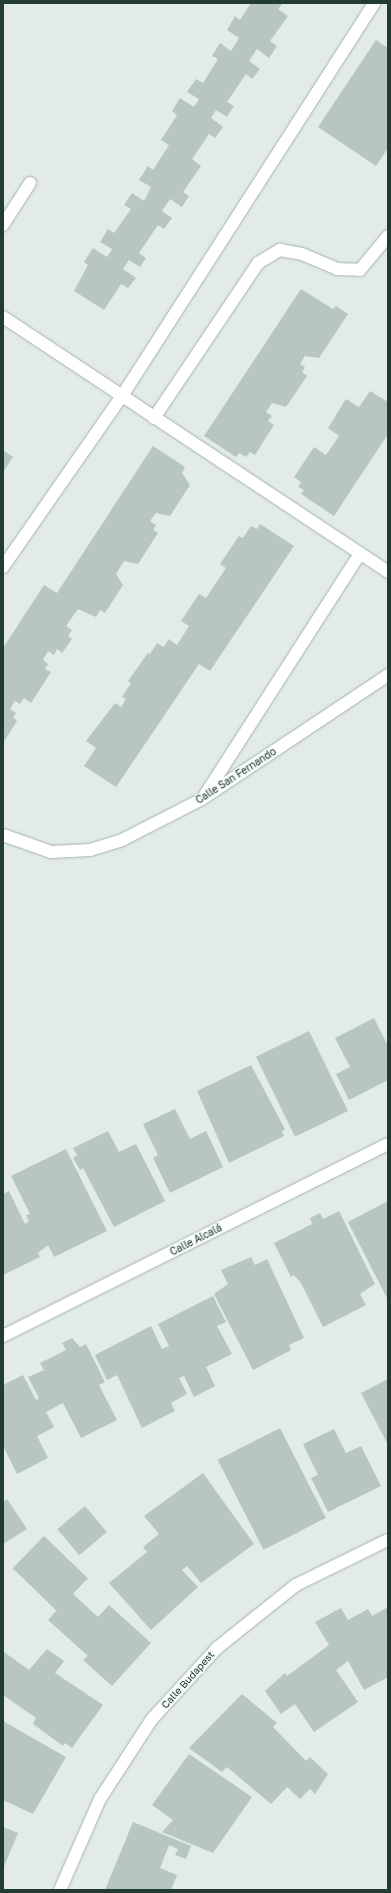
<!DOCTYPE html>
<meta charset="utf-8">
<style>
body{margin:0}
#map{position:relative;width:391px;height:1893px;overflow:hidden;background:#e2ebe7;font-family:"Golos Text",sans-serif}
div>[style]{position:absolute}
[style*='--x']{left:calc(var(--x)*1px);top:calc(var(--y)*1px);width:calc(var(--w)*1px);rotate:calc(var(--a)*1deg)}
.building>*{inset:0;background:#b7c6c0;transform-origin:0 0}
.roads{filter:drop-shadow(0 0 1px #a5b3ae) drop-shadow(0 0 1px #a5b3ae)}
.minor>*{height:12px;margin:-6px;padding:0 6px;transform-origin:6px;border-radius:6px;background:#fff}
span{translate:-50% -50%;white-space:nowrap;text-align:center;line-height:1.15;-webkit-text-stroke:3px #f2f8f5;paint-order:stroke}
.street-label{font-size:10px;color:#233b35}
.frame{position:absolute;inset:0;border:4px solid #233b35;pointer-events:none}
</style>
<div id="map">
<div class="building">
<div style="clip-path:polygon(251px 3px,283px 3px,278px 9px,288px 16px,270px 41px,277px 46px,269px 58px,257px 49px,249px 61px,260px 69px,252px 79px,246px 74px,227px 102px,234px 106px,227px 117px,216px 110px,211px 118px,223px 127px,215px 138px,209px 134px,192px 159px,201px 166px,183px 192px,189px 196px,182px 207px,170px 199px,162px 211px,172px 218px,164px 229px,158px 225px,139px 253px,146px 258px,140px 267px,129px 260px,123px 269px,136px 278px,128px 288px,121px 284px,104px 310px,74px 291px,88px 265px,84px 262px,93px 248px,107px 257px,112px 249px,100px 242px,108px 229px,114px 233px,131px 209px,124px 205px,132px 193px,144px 201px,151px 187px,139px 180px,148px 166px,153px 170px,169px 145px,161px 140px,177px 115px,172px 111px,180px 98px,194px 107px,199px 99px,187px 92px,196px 79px,203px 83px,218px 59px,212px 56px,220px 43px,231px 51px,239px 38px,227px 30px,235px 16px,240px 20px)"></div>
<div style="clip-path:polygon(376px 40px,388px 48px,388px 148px,376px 166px,318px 127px)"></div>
<div style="clip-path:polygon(301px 289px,333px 309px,336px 306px,348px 314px,319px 358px,305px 356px,300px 364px,305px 367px,302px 372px,307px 376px,286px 407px,272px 403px,266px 412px,272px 416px,268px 421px,274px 425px,255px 455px,250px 452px,246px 457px,239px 453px,236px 457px,204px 436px)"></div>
<div style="clip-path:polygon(370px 391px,388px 402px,388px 434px,334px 516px,301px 494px,304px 490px,298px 487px,301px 482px,294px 477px,314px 447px,326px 455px,339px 436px,328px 428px,346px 399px,359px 407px)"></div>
<div style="clip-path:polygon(153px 446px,185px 467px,182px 473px,190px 485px,170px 516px,156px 513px,150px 521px,156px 525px,153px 530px,158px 533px,138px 564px,124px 561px,116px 574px,123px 585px,105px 613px,100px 610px,96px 617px,78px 609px,66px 626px,72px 630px,68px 636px,72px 639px,62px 653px,57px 649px,54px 655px,48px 651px,43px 660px,48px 664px,45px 669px,51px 672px,31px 703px,24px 698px,20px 704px,15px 701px,10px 709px,16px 713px,13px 717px,17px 721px,3px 743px,3px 648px,44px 585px,57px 593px)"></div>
<div style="clip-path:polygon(3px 450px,13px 457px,3px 472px)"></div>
<div style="clip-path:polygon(260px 524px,294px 546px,210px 671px,199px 664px,116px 787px,84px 766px,96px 748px,86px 741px,115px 703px,121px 707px,126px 699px,122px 697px,131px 683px,128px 681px,148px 653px,150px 654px,157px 643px,164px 647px,169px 639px,177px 645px,189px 626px,181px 621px,199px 594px,206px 598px,226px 568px,220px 564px,239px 536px,243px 538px,251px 526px,257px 529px)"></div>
<div style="clip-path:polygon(374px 1018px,388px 1046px,388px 1080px,349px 1100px,336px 1074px,350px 1067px,335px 1038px)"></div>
<div style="left:309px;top:1031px;width:89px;height:59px;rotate:64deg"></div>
<div style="clip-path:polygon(251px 1065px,285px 1129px,282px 1131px,284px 1136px,229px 1163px,197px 1091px)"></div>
<div style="clip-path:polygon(175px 1109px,190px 1139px,206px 1131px,223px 1167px,170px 1193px,153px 1158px,158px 1155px,143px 1124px)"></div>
<div style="clip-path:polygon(108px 1131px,119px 1152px,136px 1144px,165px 1201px,114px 1227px,83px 1168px,80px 1170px,73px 1158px,77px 1155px,73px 1148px)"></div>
<div style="clip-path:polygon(66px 1149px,107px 1231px,54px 1257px,48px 1245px,38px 1253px,40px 1257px,3px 1275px,3px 1194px,9px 1191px,25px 1224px,29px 1221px,26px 1215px,30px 1214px,11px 1176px)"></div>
<div style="clip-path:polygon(388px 1201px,388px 1300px,348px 1222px)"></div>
<div style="clip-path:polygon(339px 1211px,375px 1284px,360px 1294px,366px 1305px,323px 1327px,301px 1283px,294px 1275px,291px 1277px,274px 1243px,312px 1224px,310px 1218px,320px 1213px,323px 1219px)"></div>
<div style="clip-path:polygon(251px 1257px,255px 1265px,267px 1259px,304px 1338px,289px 1345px,291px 1350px,253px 1370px,214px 1294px,228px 1284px,221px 1270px)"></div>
<div style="clip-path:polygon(213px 1296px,226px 1322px,217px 1326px,232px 1354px,206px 1367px,215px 1386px,194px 1397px,184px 1376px,179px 1378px,187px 1394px,171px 1403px,175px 1411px,142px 1428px,117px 1375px,107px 1380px,95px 1355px,151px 1326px,162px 1349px,169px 1346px,158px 1324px)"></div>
<div style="clip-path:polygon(72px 1338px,80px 1347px,86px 1344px,105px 1382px,99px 1385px,117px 1420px,81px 1438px,63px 1403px,46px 1412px,54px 1427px,37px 1436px,48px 1458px,17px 1474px,3px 1446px,3px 1385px,23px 1375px,36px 1400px,39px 1398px,28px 1377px,44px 1370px,40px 1363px,66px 1350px,62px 1343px)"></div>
<div style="clip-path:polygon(388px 1379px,388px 1445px,361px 1393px)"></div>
<div style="left:280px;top:1428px;width:101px;height:70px;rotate:63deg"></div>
<div style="clip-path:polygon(334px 1429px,346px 1453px,361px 1446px,381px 1486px,328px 1512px,311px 1478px,318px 1475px,303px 1444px)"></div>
<div style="clip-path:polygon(203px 1473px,254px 1544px,201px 1583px,187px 1566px,182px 1570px,198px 1587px,151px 1630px,109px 1583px,147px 1552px,143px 1547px,159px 1534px,144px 1516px)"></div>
<div style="clip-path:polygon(7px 1499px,27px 1529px,3px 1544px,3px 1502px)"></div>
<div style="left:85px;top:1506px;width:34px;height:36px;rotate:50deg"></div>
<div style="left:44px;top:1536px;width:61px;height:45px;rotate:44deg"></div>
<div style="clip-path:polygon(72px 1593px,98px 1617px,109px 1605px,151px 1643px,112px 1686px,83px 1660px,88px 1656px,48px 1620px)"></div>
<div style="clip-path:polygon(388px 1607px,388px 1677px,364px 1690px,348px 1661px,336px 1670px,358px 1702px,314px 1732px,295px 1704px,281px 1714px,265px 1691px,285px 1673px,287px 1676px,329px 1645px,315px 1622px,341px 1608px,348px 1620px,368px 1609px,372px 1616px)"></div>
<div style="clip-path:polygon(47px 1649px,64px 1661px,55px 1673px,103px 1705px,72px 1748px,65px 1743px,63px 1746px,33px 1724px,36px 1718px,3px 1695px,4px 1652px,29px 1670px)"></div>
<div style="clip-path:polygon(242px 1694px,277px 1723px,273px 1727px,306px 1761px,310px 1757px,328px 1774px,315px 1794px,310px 1789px,300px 1799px,287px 1787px,271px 1804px,227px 1767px,222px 1772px,189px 1748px)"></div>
<div style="clip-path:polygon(3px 1721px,66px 1757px,33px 1814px,3px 1800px)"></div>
<div style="clip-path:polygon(189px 1754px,252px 1797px,213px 1853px,162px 1832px,173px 1820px,152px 1805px)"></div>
<div style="clip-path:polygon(133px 1822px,191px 1846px,186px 1859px,175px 1855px,178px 1849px,169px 1845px,160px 1868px,177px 1875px,171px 1890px,105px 1890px)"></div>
<div style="clip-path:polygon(3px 1827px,18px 1833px,3px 1869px)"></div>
</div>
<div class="roads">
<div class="minor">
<div style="--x:3;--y:225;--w:50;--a:-57.3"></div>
<div style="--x:3;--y:317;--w:462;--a:33.5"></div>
<div style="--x:154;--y:418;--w:187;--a:-56.1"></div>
<div style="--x:258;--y:263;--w:26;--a:-31"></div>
<div style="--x:280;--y:250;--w:22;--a:10"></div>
<div style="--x:302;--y:254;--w:38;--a:23"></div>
<div style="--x:337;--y:269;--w:23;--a:2"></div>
<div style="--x:360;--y:270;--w:44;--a:-50.5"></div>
<div style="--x:3;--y:567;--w:208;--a:-55.2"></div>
<div style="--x:122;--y:396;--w:467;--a:-57.3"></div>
<div style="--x:205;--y:795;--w:287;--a:-57.3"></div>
<div style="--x:3;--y:835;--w:51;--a:19.5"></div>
<div style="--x:51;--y:852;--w:39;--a:-3"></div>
<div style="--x:90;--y:850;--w:34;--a:-17"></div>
<div style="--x:122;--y:840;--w:90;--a:-27.1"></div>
<div style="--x:202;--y:799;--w:224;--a:-33.7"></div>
<div style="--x:3;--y:1336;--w:430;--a:-26.5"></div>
<div style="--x:60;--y:1890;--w:99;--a:-66.3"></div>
<div style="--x:100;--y:1799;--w:95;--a:-57"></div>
<div style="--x:152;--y:1719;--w:96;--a:-47.5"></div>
<div style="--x:217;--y:1648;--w:101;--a:-38.6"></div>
<div style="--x:296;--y:1585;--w:102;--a:-26.1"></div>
</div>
</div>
<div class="street-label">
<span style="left:236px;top:776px;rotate:-33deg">Calle San Fernando</span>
<span style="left:196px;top:1240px;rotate:-27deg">Calle Alcalá</span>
<span style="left:188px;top:1680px;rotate:-48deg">Calle Budapest</span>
</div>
<div class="frame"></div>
</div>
